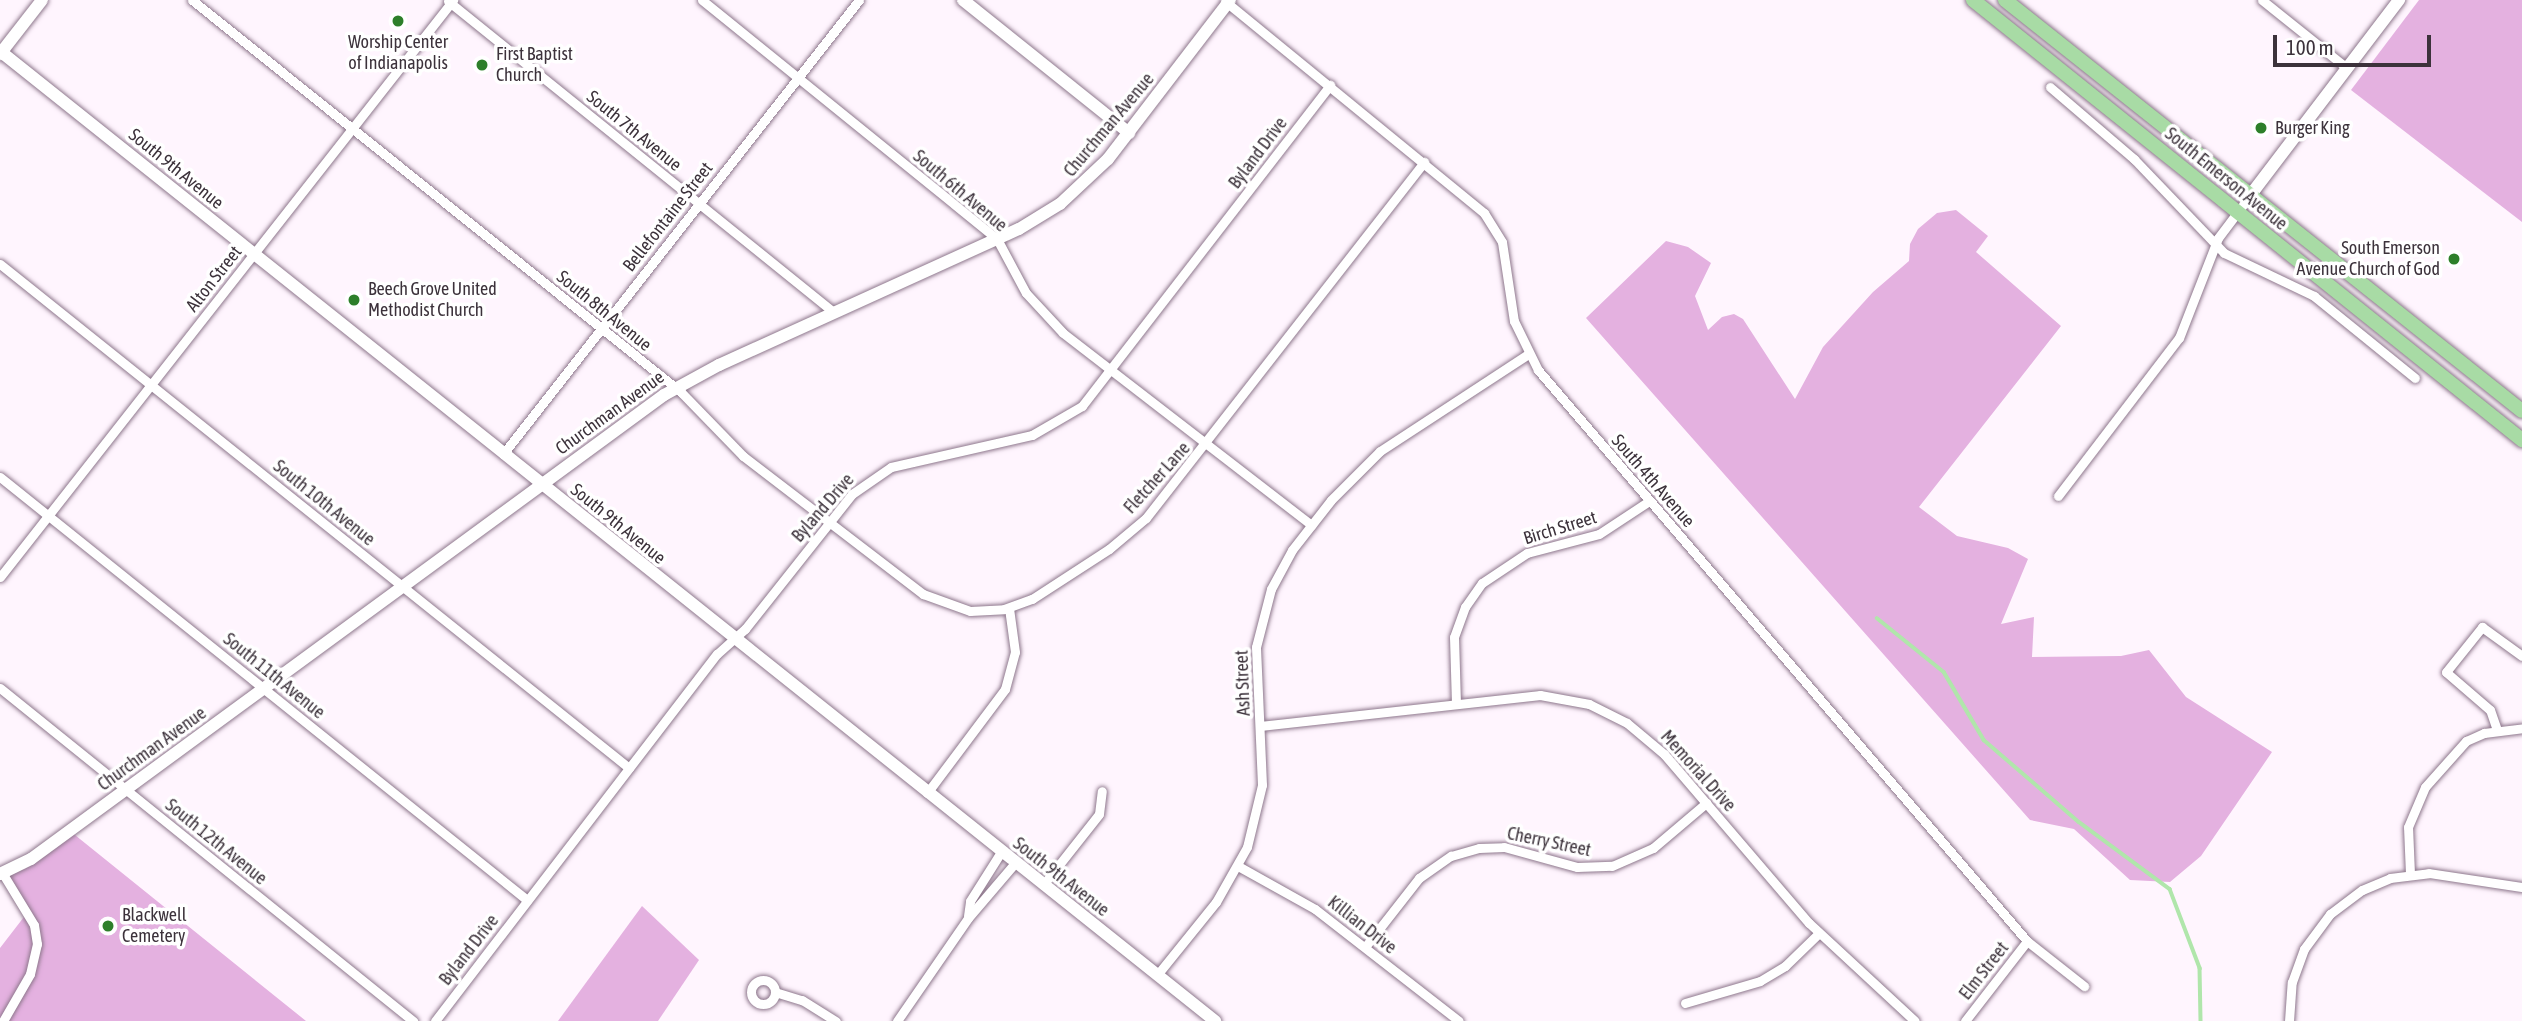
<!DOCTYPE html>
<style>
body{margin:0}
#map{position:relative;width:2522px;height:1021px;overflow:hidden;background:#fff5fe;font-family:"Asap Condensed",sans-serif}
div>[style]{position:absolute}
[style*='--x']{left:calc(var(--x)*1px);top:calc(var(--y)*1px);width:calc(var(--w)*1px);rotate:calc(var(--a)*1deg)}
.green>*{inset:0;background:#e4b1e0}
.stream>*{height:3.5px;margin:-1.75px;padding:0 1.75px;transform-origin:1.75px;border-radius:1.75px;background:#b0e6ab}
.roads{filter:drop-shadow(0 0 2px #8e778c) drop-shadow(0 0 2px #8e778c)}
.street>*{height:9px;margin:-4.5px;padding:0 4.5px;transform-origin:4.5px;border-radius:4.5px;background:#fff}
.street>.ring{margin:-4.5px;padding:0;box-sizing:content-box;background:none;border:9px solid #fff;border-radius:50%}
.secondary>*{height:12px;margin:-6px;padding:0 6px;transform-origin:6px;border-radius:6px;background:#fff}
.primary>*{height:14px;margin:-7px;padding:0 7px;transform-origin:7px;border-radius:7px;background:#a8dba5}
.dots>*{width:19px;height:19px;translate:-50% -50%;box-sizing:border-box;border:4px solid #fff;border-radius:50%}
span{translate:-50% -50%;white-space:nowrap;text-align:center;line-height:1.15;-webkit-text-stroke:7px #fff;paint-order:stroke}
.poi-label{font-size:18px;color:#3c323b}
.left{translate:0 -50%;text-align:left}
.right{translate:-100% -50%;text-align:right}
.street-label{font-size:18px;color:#3c323b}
.scale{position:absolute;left:2273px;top:35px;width:158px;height:32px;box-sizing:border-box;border:4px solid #3c323b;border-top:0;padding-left:9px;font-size:21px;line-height:24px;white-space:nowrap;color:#3c323b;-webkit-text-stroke:5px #fff;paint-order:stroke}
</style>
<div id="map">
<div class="green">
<div style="clip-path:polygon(2419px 0,2522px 0,2522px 222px,2351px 90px)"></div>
<div style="clip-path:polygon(1956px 210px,1988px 236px,1976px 252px,2061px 326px,1919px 507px,1957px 536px,2008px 548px,2028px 559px,2001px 624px,2034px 617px,2032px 657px,2121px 656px,2149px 650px,2186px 697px,2272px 752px,2201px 856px,2170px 882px,2130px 880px,2074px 829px,2030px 820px,1586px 318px,1666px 241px,1688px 247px,1711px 263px,1695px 296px,1708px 330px,1722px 317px,1734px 314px,1743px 319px,1795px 399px,1823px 347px,1873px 292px,1909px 261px,1910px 244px,1918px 229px,1937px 213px)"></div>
<div style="clip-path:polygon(70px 831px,306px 1021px,0 1021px,0 948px,27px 913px,3px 874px)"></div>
<div style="clip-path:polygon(642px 906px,699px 960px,658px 1021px,558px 1021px)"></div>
</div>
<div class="stream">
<div style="--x:1877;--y:618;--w:86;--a:38.9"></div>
<div style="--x:1944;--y:672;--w:79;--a:59.5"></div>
<div style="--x:1984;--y:740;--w:125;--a:40.8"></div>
<div style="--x:2079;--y:822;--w:113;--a:36.4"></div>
<div style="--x:2170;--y:889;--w:85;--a:69.2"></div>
<div style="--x:2200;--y:968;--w:53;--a:88.9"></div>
</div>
<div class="roads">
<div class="street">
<div style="--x:192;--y:0;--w:627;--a:38.72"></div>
<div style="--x:681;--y:392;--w:89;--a:45.9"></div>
<div style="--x:743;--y:456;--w:227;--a:37.5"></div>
<div style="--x:923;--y:594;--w:50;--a:19.9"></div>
<div style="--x:970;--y:611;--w:34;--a:-3"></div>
<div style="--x:1004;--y:609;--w:30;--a:-20"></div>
<div style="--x:1032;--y:599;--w:92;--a:-33"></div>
<div style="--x:1109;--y:549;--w:48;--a:-40"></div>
<div style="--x:1146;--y:518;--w:452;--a:-52"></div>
<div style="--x:702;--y:0;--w:380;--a:39"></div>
<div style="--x:997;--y:239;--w:61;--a:61.8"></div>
<div style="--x:1026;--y:293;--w:54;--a:47.2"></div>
<div style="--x:1063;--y:333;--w:314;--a:37.7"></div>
<div style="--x:2262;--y:0;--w:109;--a:38.7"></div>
<div style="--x:448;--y:1;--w:496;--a:38.9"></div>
<div style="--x:1225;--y:1;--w:335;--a:39.3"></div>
<div style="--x:1484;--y:213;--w:34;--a:58"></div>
<div style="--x:1502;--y:242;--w:80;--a:81.4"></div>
<div style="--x:1514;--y:321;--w:55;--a:63.9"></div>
<div style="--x:1538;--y:370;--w:752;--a:49.42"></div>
<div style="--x:2027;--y:941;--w:73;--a:38.3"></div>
<div style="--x:2050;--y:87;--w:111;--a:40.6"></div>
<div style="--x:2134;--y:159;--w:130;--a:46.2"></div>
<div style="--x:2224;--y:253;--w:100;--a:25.5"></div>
<div style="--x:2314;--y:296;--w:130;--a:39.1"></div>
<div style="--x:0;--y:264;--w:806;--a:38.7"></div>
<div style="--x:503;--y:454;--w:577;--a:-51.9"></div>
<div style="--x:0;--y:477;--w:676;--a:38.75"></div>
<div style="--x:2058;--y:496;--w:199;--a:-52.6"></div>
<div style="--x:2179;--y:338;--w:107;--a:-68.7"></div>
<div style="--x:2218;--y:238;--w:51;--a:-52.9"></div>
<div style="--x:0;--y:577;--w:734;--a:-51.86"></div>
<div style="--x:0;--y:688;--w:531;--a:38.88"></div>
<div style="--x:1456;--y:704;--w:67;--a:-91.7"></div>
<div style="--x:1454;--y:637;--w:32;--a:-70"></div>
<div style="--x:1465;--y:607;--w:29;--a:-55"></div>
<div style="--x:1482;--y:583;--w:54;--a:-33.7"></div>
<div style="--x:1527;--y:553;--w:74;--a:-14.8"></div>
<div style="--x:1599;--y:534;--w:60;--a:-33.4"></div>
<div style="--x:1260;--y:726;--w:282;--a:-6.3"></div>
<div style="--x:1540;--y:695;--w:50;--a:10.4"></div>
<div style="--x:1589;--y:704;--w:42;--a:26.6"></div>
<div style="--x:1627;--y:723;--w:48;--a:40"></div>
<div style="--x:1664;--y:754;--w:223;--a:49.4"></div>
<div style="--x:1809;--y:923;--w:144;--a:42.8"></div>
<div style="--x:2497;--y:730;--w:21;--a:-109"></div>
<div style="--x:2490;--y:710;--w:58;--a:-139.2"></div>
<div style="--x:2446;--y:672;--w:58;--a:-51.3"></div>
<div style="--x:2482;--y:627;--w:49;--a:35.9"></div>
<div style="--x:927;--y:793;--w:130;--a:-53.1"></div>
<div style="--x:1005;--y:689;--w:38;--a:-75"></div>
<div style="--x:1015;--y:652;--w:44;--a:-97.8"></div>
<div style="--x:1238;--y:866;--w:88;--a:29.2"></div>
<div style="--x:1315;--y:909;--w:182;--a:37.9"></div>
<div style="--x:2410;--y:874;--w:47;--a:-92.4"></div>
<div style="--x:2408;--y:827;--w:43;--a:-67"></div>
<div style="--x:2425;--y:787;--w:62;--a:-48.3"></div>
<div style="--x:2466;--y:741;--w:20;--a:-24"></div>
<div style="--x:2484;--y:733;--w:38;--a:-7"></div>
<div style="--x:1043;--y:885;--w:90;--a:-51.7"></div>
<div style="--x:1099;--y:814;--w:23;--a:-83"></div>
<div style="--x:968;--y:916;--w:15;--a:-82"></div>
<div style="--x:970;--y:901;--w:58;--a:-57.7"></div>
<div style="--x:1365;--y:947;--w:88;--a:-52"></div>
<div style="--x:1419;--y:878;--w:39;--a:-35"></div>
<div style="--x:1451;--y:856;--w:29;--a:-16"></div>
<div style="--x:1479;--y:848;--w:25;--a:-2"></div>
<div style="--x:1504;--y:847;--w:76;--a:15.3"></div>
<div style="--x:1577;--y:867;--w:35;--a:-2"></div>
<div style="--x:1612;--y:866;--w:45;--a:-23.7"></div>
<div style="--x:1653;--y:848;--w:70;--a:-40.3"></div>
<div style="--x:1157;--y:975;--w:94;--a:-51.1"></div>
<div style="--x:1216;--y:902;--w:63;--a:-60.6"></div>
<div style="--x:1247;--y:847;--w:64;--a:-76.4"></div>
<div style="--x:1262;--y:785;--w:138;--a:-92.5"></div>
<div style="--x:1256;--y:647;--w:60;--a:-75.5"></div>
<div style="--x:1271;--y:589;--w:44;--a:-61.7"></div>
<div style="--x:1292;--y:550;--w:63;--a:-52"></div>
<div style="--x:1331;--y:500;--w:69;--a:-45"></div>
<div style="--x:1380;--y:451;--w:177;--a:-33.2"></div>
<div class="ring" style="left:751px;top:980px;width:15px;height:15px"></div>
<div style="--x:775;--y:992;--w:28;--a:17"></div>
<div style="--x:802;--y:1000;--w:40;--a:32"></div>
<div style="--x:1685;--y:1003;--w:78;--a:-16.3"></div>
<div style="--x:1760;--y:981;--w:29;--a:-31"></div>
<div style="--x:1785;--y:966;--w:47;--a:-44.1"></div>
<div style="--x:3;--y:1021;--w:54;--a:-60.1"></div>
<div style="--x:30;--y:974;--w:31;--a:-77"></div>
<div style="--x:37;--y:944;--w:19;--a:-99"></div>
<div style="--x:34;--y:925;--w:60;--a:-121.3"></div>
<div style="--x:435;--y:1021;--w:463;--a:-52.5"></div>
<div style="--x:717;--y:654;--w:38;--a:-42"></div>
<div style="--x:745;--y:629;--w:172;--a:-51.6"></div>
<div style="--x:852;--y:494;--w:47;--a:-34.7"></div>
<div style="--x:891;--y:467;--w:145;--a:-12.8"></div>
<div style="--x:1032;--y:435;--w:58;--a:-30.1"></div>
<div style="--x:1082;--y:406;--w:406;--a:-52.3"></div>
<div style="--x:897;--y:1021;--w:125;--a:-55.4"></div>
<div style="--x:968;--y:918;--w:72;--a:-49.5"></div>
<div style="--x:1965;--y:1021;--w:101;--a:-52.2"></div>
<div style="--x:2289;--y:1021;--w:39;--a:-86"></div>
<div style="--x:2292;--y:982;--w:35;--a:-70"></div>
<div style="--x:2304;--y:949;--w:44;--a:-53.4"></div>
<div style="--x:2330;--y:914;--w:40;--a:-37"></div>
<div style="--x:2362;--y:890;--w:30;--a:-23"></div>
<div style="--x:2390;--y:878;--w:39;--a:-7"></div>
<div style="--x:2429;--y:873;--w:94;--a:8.6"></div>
</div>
<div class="secondary">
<div style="--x:963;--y:0;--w:213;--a:38.7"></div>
<div style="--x:0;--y:51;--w:1555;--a:38.6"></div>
<div style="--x:0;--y:54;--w:68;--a:-52.1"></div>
<div style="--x:2249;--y:197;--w:248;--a:-52.7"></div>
<div style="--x:0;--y:874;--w:34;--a:-26"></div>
<div style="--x:31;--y:859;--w:785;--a:-36.24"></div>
<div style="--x:664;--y:395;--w:63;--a:-28.6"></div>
<div style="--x:719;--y:365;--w:329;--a:-24.4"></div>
<div style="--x:1019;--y:229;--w:48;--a:-31.4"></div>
<div style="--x:1060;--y:204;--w:66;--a:-43.2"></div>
<div style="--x:1108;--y:159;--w:200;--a:-52.5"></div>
</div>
<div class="primary">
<div style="--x:1973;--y:0;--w:704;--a:38.71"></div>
<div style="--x:2005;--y:0;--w:660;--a:38.48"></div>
</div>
</div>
<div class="dots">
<div style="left:398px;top:21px;background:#2d7f2a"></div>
<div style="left:482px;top:65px;background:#2d7f2a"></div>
<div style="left:2261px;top:128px;background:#2d7f2a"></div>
<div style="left:2454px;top:259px;background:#2d7f2a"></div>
<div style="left:354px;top:300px;background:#2d7f2a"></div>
<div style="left:108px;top:926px;background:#2d7f2a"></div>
</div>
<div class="poi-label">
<span style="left:398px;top:53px">Worship Center<br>of Indianapolis</span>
<span class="left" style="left:496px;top:65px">First Baptist<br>Church</span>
<span class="left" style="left:2275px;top:128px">Burger King</span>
<span class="right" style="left:2440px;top:259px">South Emerson<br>Avenue Church of God</span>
<span class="left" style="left:368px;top:300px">Beech Grove United<br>Methodist Church</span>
<span class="left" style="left:122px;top:926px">Blackwell<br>Cemetery</span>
</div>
<div class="street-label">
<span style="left:1109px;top:125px;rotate:-50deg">Churchman Avenue</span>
<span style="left:634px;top:131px;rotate:39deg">South 7th Avenue</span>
<span style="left:1258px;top:153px;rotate:-53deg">Byland Drive</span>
<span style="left:176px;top:169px;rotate:39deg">South 9th Avenue</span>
<span style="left:2226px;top:179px;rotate:39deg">South Emerson Avenue</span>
<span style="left:960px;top:191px;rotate:40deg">South 6th Avenue</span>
<span style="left:668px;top:217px;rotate:-52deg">Bellefontaine Street</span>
<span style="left:214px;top:279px;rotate:-52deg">Alton Street</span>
<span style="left:604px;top:311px;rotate:39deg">South 8th Avenue</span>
<span style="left:610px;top:413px;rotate:-36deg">Churchman Avenue</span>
<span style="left:1157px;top:478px;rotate:-48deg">Fletcher Lane</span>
<span style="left:1653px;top:481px;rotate:49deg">South 4th Avenue</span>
<span style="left:324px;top:503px;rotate:39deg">South 10th Avenue</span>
<span style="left:823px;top:508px;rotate:-49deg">Byland Drive</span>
<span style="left:618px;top:524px;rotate:39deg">South 9th Avenue</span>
<span style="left:1560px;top:528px;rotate:-17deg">Birch Street</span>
<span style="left:274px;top:676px;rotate:39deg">South 11th Avenue</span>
<span style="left:1243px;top:683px;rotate:-92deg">Ash Street</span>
<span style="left:152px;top:749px;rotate:-36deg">Churchman Avenue</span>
<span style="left:1698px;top:771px;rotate:48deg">Memorial Drive</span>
<span style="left:216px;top:842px;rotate:39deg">South 12th Avenue</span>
<span style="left:1549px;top:842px;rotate:12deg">Cherry Street</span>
<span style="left:1061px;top:877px;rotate:38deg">South 9th Avenue</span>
<span style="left:1362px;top:925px;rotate:38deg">Killian Drive</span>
<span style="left:469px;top:950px;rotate:-52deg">Byland Drive</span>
<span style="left:1984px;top:971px;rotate:-52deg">Elm Street</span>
</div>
<div class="scale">100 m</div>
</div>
